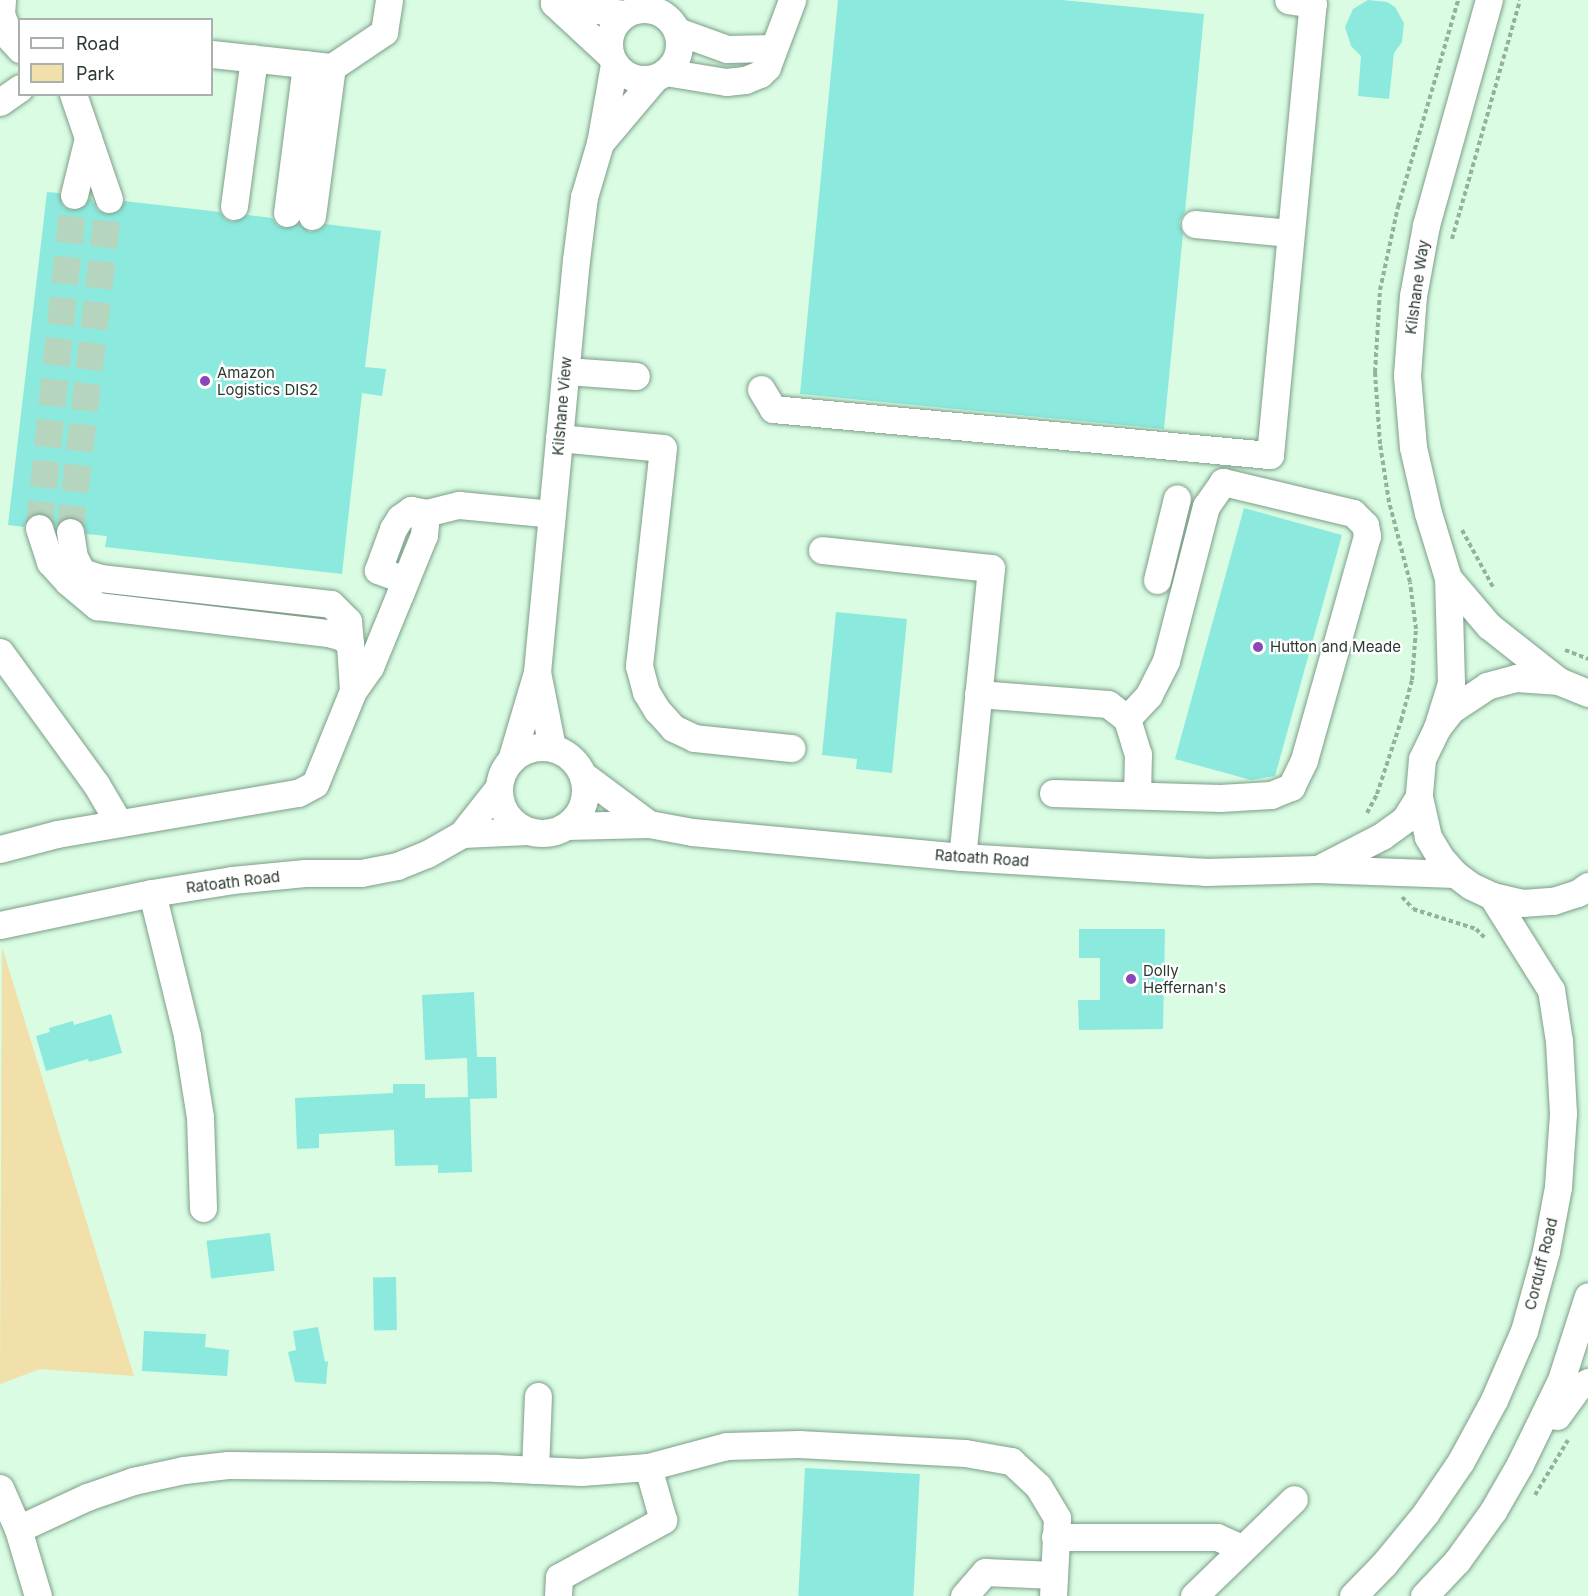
<!DOCTYPE html>
<style>
body{margin:0}
#map{position:relative;width:1588px;height:1596px;overflow:hidden;background:#d9fce3;font-family:Inter,sans-serif}
div>[style]{position:absolute}
[style*='--x']{left:calc(var(--x)*1px);top:calc(var(--y)*1px);width:calc(var(--w)*1px);rotate:calc(var(--a)*1deg)}
.green>*{inset:0;background:#f1e0a9}
.building>*{inset:0;background:#8be9dd;transform-origin:0 0}
.minor-tunnel>*{height:27px;margin-top:-13.5px;transform-origin:0;background:repeating-linear-gradient(90deg,#b6d5bf 0 27px,transparent 0 41px)}
.path>*{height:4px;margin-top:-2px;transform-origin:0;background:repeating-linear-gradient(90deg,#95b09d 0 4.5px,transparent 0 7.5px)}
.roads{filter:drop-shadow(0 0 2px #7d9e88) drop-shadow(0 0 2px #7d9e88)}
.minor>*{height:27px;margin:-13.5px;padding:0 13.5px;transform-origin:13.5px;border-radius:13.5px;background:#fff}
.minor>.ring{margin:-13.5px;padding:0;box-sizing:content-box;background:none;border:27px solid #fff;border-radius:50%}
.dots>*{width:16px;height:16px;translate:-50% -50%;box-sizing:border-box;border:3px solid #fff;border-radius:50%}
span{translate:-50% -50%;white-space:nowrap;text-align:center;line-height:1.15;-webkit-text-stroke:4.5px #fff;paint-order:stroke}
.street-label{font-size:15px;color:#2b392f}
.poi-label{font-size:15px;color:#2b392f}
.left{translate:0 -50%;text-align:left}
.legend{position:absolute;left:18px;top:18px;width:195px;height:78px;box-sizing:border-box;background:#fff;border:2px solid #aab0ac;margin:0;padding:8px 10px;list-style:none;font-size:18px;color:#2b392f}
.legend li{display:flex;align-items:center;gap:12px;height:30px}
.legend b{width:30px;border:2px solid #aab0ac}
</style>
<div id="map">
<div class="green">
<div style="clip-path:polygon(2px 947px,134px 1376px,40px 1369px,0 1384px)"></div>
</div>
<div class="building">
<div style="clip-path:polygon(838px 0,1062px 0,1204px 14px,1185px 212px,1179px 222px,1183px 233px,1164px 429px,800px 394px)"></div>
<div style="clip-path:polygon(1368px 0,1387px 2px,1395px 7px,1404px 23px,1402px 42px,1394px 53px,1389px 99px,1358px 96px,1361px 56px,1351px 46px,1345px 27px,1353px 9px)"></div>
<div style="clip-path:polygon(47px 192px,59px 193px,63px 206px,71px 210px,85px 206px,90px 197px,98px 210px,107px 214px,120px 210px,124px 201px,220px 212px,225px 219px,232px 222px,247px 215px,272px 218px,277px 225px,284px 228px,298px 223px,310px 232px,318px 230px,325px 224px,381px 231px,365px 367px,386px 369px,382px 396px,362px 393px,342px 574px,105px 547px,107px 536px,86px 534px,83px 523px,75px 517px,61px 519px,55px 527px,49px 516px,35px 513px,27px 518px,24px 527px,8px 525px)"></div>
<div style="clip-path:polygon(1244px 508px,1342px 535px,1275px 776px,1251px 780px,1175px 759px)"></div>
<div style="clip-path:polygon(836px 612px,907px 619px,892px 773px,856px 769px,857px 759px,822px 755px)"></div>
<div style="clip-path:polygon(1079px 929px,1165px 929px,1163px 1029px,1079px 1030px,1078px 1000px,1100px 1000px,1100px 958px,1079px 958px)"></div>
<div style="clip-path:polygon(474px 992px,477px 1057px,496px 1057px,497px 1098px,470px 1099px,472px 1172px,438px 1173px,438px 1165px,395px 1166px,394px 1130px,319px 1134px,319px 1148px,297px 1149px,295px 1098px,393px 1093px,393px 1084px,425px 1084px,425px 1098px,468px 1097px,467px 1058px,425px 1060px,422px 995px)"></div>
<div style="clip-path:polygon(111px 1014px,122px 1053px,89px 1062px,88px 1059px,46px 1071px,36px 1036px,50px 1032px,49px 1028px,73px 1021px,74px 1025px)"></div>
<div style="left:270px;top:1233px;width:38px;height:64px;rotate:83deg"></div>
<div style="left:396px;top:1277px;width:53px;height:23px;rotate:89deg"></div>
<div style="clip-path:polygon(318px 1327px,325px 1362px,328px 1361px,326px 1384px,295px 1382px,288px 1352px,296px 1350px,293px 1331px)"></div>
<div style="clip-path:polygon(144px 1331px,206px 1334px,205px 1347px,229px 1350px,227px 1376px,142px 1371px)"></div>
<div style="left:805px;top:1468px;width:115px;height:128px;rotate:3deg"></div>
</div>
<div class="minor-tunnel">
<div style="--x:39;--y:528;--w:335;--a:-84"></div>
<div style="--x:70;--y:532;--w:335;--a:-83.3"></div>
</div>
<div class="path">
<div style="--x:1452;--y:239;--w:248;--a:-74.1"></div>
<div style="--x:1462;--y:530;--w:67;--a:61.5"></div>
<div style="--x:1565;--y:650;--w:25;--a:21"></div>
<div style="--x:1367;--y:813;--w:21;--a:-62"></div>
<div style="--x:1377;--y:794;--w:77;--a:-71.8"></div>
<div style="--x:1401;--y:721;--w:42;--a:-75"></div>
<div style="--x:1412;--y:680;--w:51;--a:-85.5"></div>
<div style="--x:1416;--y:629;--w:47;--a:-97.3"></div>
<div style="--x:1410;--y:582;--w:83;--a:-104.7"></div>
<div style="--x:1389;--y:502;--w:59;--a:-98.8"></div>
<div style="--x:1380;--y:444;--w:72;--a:-94"></div>
<div style="--x:1375;--y:372;--w:82;--a:-86.5"></div>
<div style="--x:1380;--y:290;--w:85;--a:-77.8"></div>
<div style="--x:1398;--y:207;--w:216;--a:-73.8"></div>
<div style="--x:1402;--y:897;--w:16;--a:47"></div>
<div style="--x:1413;--y:909;--w:66;--a:17.6"></div>
<div style="--x:1476;--y:929;--w:14;--a:45"></div>
<div style="--x:1535;--y:1495;--w:64;--a:-59"></div>
</div>
<div class="roads">
<div class="minor">
<div style="--x:2;--y:0;--w:14;--a:94"></div>
<div style="--x:1;--y:14;--w:26;--a:69"></div>
<div style="--x:10;--y:38;--w:15;--a:48"></div>
<div class="ring" style="left:609px;top:9px;width:43px;height:43px"></div>
<div style="--x:677;--y:31;--w:53;--a:19.8"></div>
<div style="--x:727;--y:49;--w:45;--a:-1.3"></div>
<div style="--x:212;--y:54;--w:121;--a:6.2"></div>
<div style="--x:332;--y:67;--w:63;--a:-33.9"></div>
<div style="--x:384;--y:32;--w:32;--a:-81"></div>
<div style="--x:609;--y:54;--w:75;--a:-137.2"></div>
<div style="--x:554;--y:3;--w:70;--a:9.1"></div>
<div style="--x:614;--y:64;--w:80;--a:100"></div>
<div style="--x:600;--y:143;--w:85;--a:-49.8"></div>
<div style="--x:665;--y:72;--w:62;--a:9.3"></div>
<div style="--x:726;--y:82;--w:19;--a:-6"></div>
<div style="--x:745;--y:80;--w:16;--a:-22"></div>
<div style="--x:760;--y:74;--w:10;--a:-45"></div>
<div style="--x:767;--y:67;--w:72;--a:-69.5"></div>
<div style="--x:73;--y:94;--w:111;--a:71.1"></div>
<div style="--x:0;--y:102;--w:24;--a:-35"></div>
<div style="--x:74;--y:195;--w:59;--a:-76.2"></div>
<div style="--x:234;--y:206;--w:149;--a:-82.3"></div>
<div style="--x:287;--y:213;--w:150;--a:-82.7"></div>
<div style="--x:312;--y:216;--w:150;--a:-82.4"></div>
<div style="--x:1195;--y:224;--w:95;--a:5.4"></div>
<div style="--x:566;--y:371;--w:70;--a:4.1"></div>
<div style="--x:761;--y:389;--w:23;--a:59"></div>
<div style="--x:773;--y:409;--w:499;--a:5.3"></div>
<div style="--x:1270;--y:455;--w:453;--a:-84.6"></div>
<div style="--x:1313;--y:4;--w:25;--a:-171"></div>
<div style="--x:559;--y:438;--w:104;--a:5.5"></div>
<div style="--x:663;--y:448;--w:219;--a:96.3"></div>
<div style="--x:639;--y:666;--w:27;--a:75"></div>
<div style="--x:646;--y:692;--w:21;--a:59"></div>
<div style="--x:657;--y:710;--w:24;--a:48"></div>
<div style="--x:673;--y:728;--w:23;--a:25"></div>
<div style="--x:694;--y:738;--w:98;--a:5.9"></div>
<div style="--x:39;--y:528;--w:36;--a:72"></div>
<div style="--x:50;--y:562;--w:27;--a:48"></div>
<div style="--x:68;--y:582;--w:38;--a:40"></div>
<div style="--x:97;--y:606;--w:233;--a:6.7"></div>
<div style="--x:328;--y:633;--w:15;--a:16"></div>
<div style="--x:342;--y:637;--w:11;--a:41"></div>
<div style="--x:350;--y:644;--w:47;--a:86.3"></div>
<div style="--x:70;--y:532;--w:25;--a:81"></div>
<div style="--x:74;--y:557;--w:17;--a:62"></div>
<div style="--x:82;--y:572;--w:19;--a:18"></div>
<div style="--x:100;--y:578;--w:232;--a:6.4"></div>
<div style="--x:331;--y:604;--w:24;--a:45"></div>
<div style="--x:348;--y:621;--w:23;--a:85"></div>
<div style="--x:822;--y:550;--w:170;--a:6.1"></div>
<div style="--x:991;--y:568;--w:290;--a:95.7"></div>
<div style="--x:1448;--y:578;--w:63;--a:49.5"></div>
<div style="--x:1489;--y:626;--w:89;--a:38.2"></div>
<div style="--x:405;--y:580;--w:29;--a:-160"></div>
<div style="--x:378;--y:570;--w:44;--a:-69.9"></div>
<div style="--x:393;--y:529;--w:13;--a:-58"></div>
<div style="--x:400;--y:518;--w:14;--a:-36"></div>
<div style="--x:411;--y:510;--w:15;--a:11"></div>
<div style="--x:426;--y:513;--w:34;--a:-14"></div>
<div style="--x:459;--y:505;--w:93;--a:5.5"></div>
<div style="--x:1157;--y:580;--w:84;--a:-76.3"></div>
<div style="--x:0;--y:652;--w:163;--a:54"></div>
<div style="--x:96;--y:784;--w:45;--a:59.5"></div>
<div style="--x:537;--y:672;--w:414;--a:-84.6"></div>
<div style="--x:576;--y:260;--w:64;--a:-82.8"></div>
<div style="--x:584;--y:197;--w:56;--a:-73.5"></div>
<div style="--x:1588;--y:693;--w:31;--a:-158"></div>
<div style="--x:1559;--y:681;--w:43;--a:-176"></div>
<div style="--x:1516;--y:678;--w:30;--a:165"></div>
<div style="--x:1487;--y:686;--w:43;--a:146.3"></div>
<div style="--x:1451;--y:710;--w:23;--a:128"></div>
<div style="--x:1437;--y:728;--w:34;--a:116"></div>
<div style="--x:1422;--y:759;--w:38;--a:95"></div>
<div style="--x:1419;--y:797;--w:41;--a:77.3"></div>
<div style="--x:1428;--y:837;--w:23;--a:59"></div>
<div style="--x:1440;--y:857;--w:23;--a:49"></div>
<div style="--x:1455;--y:874;--w:20;--a:37"></div>
<div style="--x:1471;--y:886;--w:23;--a:25"></div>
<div style="--x:1492;--y:896;--w:31;--a:13"></div>
<div style="--x:1522;--y:903;--w:31;--a:-4"></div>
<div style="--x:1553;--y:901;--w:26;--a:-18"></div>
<div style="--x:1578;--y:893;--w:12;--a:-35"></div>
<div style="--x:978;--y:694;--w:130;--a:4.4"></div>
<div style="--x:1108;--y:704;--w:24;--a:38"></div>
<div style="--x:1127;--y:719;--w:37;--a:73"></div>
<div style="--x:1138;--y:754;--w:40;--a:91.4"></div>
<div style="--x:1437;--y:728;--w:47;--a:-72.7"></div>
<div style="--x:1451;--y:683;--w:105;--a:-91.6"></div>
<div style="--x:1448;--y:578;--w:68;--a:-107.1"></div>
<div style="--x:1428;--y:513;--w:68;--a:-102.8"></div>
<div style="--x:1413;--y:447;--w:72;--a:-94.8"></div>
<div style="--x:1407;--y:375;--w:79;--a:-85.7"></div>
<div style="--x:1413;--y:296;--w:72;--a:-79.6"></div>
<div style="--x:1426;--y:225;--w:234;--a:-74.4"></div>
<div class="ring" style="left:499px;top:747px;width:59px;height:59px"></div>
<div style="--x:511;--y:760;--w:92;--a:-73.5"></div>
<div style="--x:537;--y:672;--w:76;--a:78.7"></div>
<div style="--x:499;--y:787;--w:60;--a:128.2"></div>
<div style="--x:462;--y:834;--w:66;--a:-2.6"></div>
<div style="--x:1053;--y:793;--w:167;--a:1.7"></div>
<div style="--x:1220;--y:798;--w:51;--a:-3.4"></div>
<div style="--x:1271;--y:795;--w:22;--a:-22"></div>
<div style="--x:1291;--y:787;--w:30;--a:-64"></div>
<div style="--x:1304;--y:760;--w:233;--a:-74.3"></div>
<div style="--x:1367;--y:536;--w:11;--a:-100"></div>
<div style="--x:1365;--y:525;--w:17;--a:-135"></div>
<div style="--x:1353;--y:513;--w:134;--a:-166.6"></div>
<div style="--x:1223;--y:482;--w:29;--a:125"></div>
<div style="--x:1206;--y:506;--w:160;--a:104.5"></div>
<div style="--x:1166;--y:661;--w:38;--a:117"></div>
<div style="--x:1149;--y:695;--w:33;--a:133"></div>
<div style="--x:649;--y:824;--w:44;--a:10.5"></div>
<div style="--x:692;--y:832;--w:271;--a:5.3"></div>
<div style="--x:962;--y:857;--w:243;--a:3.5"></div>
<div style="--x:1205;--y:872;--w:112;--a:-1.5"></div>
<div style="--x:1317;--y:869;--w:138;--a:2.1"></div>
<div style="--x:566;--y:826;--w:83;--a:-1.4"></div>
<div style="--x:649;--y:824;--w:82;--a:-143.4"></div>
<div style="--x:0;--y:849;--w:59;--a:-14.7"></div>
<div style="--x:57;--y:834;--w:244;--a:-9.7"></div>
<div style="--x:298;--y:793;--w:19;--a:-28"></div>
<div style="--x:315;--y:784;--w:100;--a:-67.8"></div>
<div style="--x:353;--y:691;--w:29;--a:-55"></div>
<div style="--x:370;--y:667;--w:79;--a:-67.7"></div>
<div style="--x:400;--y:594;--w:64;--a:-67.9"></div>
<div style="--x:424;--y:535;--w:22;--a:-85"></div>
<div style="--x:1318;--y:869;--w:72;--a:-27.3"></div>
<div style="--x:1382;--y:836;--w:29;--a:-36"></div>
<div style="--x:1405;--y:819;--w:26;--a:-58"></div>
<div style="--x:152;--y:893;--w:147;--a:76.2"></div>
<div style="--x:187;--y:1036;--w:82;--a:80.9"></div>
<div style="--x:200;--y:1117;--w:91;--a:88.1"></div>
<div style="--x:0;--y:925;--w:155;--a:-11.9"></div>
<div style="--x:152;--y:893;--w:81;--a:-9.2"></div>
<div style="--x:232;--y:880;--w:73;--a:-5.5"></div>
<div style="--x:305;--y:873;--w:56;--a:0"></div>
<div style="--x:361;--y:873;--w:37;--a:-11"></div>
<div style="--x:397;--y:866;--w:32;--a:-22"></div>
<div style="--x:427;--y:854;--w:40;--a:-29.7"></div>
<div style="--x:1557;--y:1416;--w:34;--a:-54"></div>
<div style="--x:1577;--y:1388;--w:13;--a:-29"></div>
<div style="--x:535;--y:1470;--w:74;--a:-87.7"></div>
<div style="--x:0;--y:1488;--w:45;--a:66.3"></div>
<div style="--x:18;--y:1529;--w:70;--a:73.4"></div>
<div style="--x:18;--y:1529;--w:76;--a:-24.9"></div>
<div style="--x:87;--y:1497;--w:49;--a:-19.2"></div>
<div style="--x:133;--y:1481;--w:52;--a:-12.2"></div>
<div style="--x:184;--y:1470;--w:44;--a:-6.5"></div>
<div style="--x:228;--y:1465;--w:268;--a:0.6"></div>
<div style="--x:496;--y:1468;--w:85;--a:2.7"></div>
<div style="--x:581;--y:1472;--w:67;--a:-4.3"></div>
<div style="--x:648;--y:1467;--w:82;--a:-14.9"></div>
<div style="--x:727;--y:1446;--w:72;--a:-1.6"></div>
<div style="--x:799;--y:1444;--w:166;--a:3.1"></div>
<div style="--x:965;--y:1453;--w:47;--a:9.9"></div>
<div style="--x:1011;--y:1461;--w:37;--a:43"></div>
<div style="--x:1038;--y:1486;--w:37;--a:59"></div>
<div style="--x:1057;--y:1518;--w:78;--a:92.9"></div>
<div style="--x:1055;--y:1537;--w:162;--a:0"></div>
<div style="--x:1217;--y:1537;--w:27;--a:24"></div>
<div style="--x:558;--y:1596;--w:19;--a:-87"></div>
<div style="--x:559;--y:1577;--w:119;--a:-28.7"></div>
<div style="--x:663;--y:1520;--w:55;--a:-105.8"></div>
<div style="--x:964;--y:1596;--w:32;--a:-49"></div>
<div style="--x:985;--y:1572;--w:69;--a:2.5"></div>
<div style="--x:1194;--y:1596;--w:139;--a:-44.1"></div>
<div style="--x:1353;--y:1596;--w:45;--a:-45.9"></div>
<div style="--x:1384;--y:1564;--w:65;--a:-50.6"></div>
<div style="--x:1425;--y:1514;--w:64;--a:-55.8"></div>
<div style="--x:1461;--y:1461;--w:69;--a:-61.6"></div>
<div style="--x:1494;--y:1400;--w:75;--a:-66.5"></div>
<div style="--x:1524;--y:1331;--w:83;--a:-74.6"></div>
<div style="--x:1546;--y:1251;--w:65;--a:-79.4"></div>
<div style="--x:1558;--y:1187;--w:74;--a:-86.1"></div>
<div style="--x:1563;--y:1113;--w:72;--a:-93.2"></div>
<div style="--x:1559;--y:1041;--w:52;--a:-98.9"></div>
<div style="--x:1551;--y:990;--w:111;--a:-122.1"></div>
<div style="--x:1424;--y:1596;--w:48;--a:-46.7"></div>
<div style="--x:1457;--y:1561;--w:62;--a:-54.2"></div>
<div style="--x:1493;--y:1511;--w:54;--a:-60.1"></div>
<div style="--x:1520;--y:1464;--w:93;--a:-64"></div>
<div style="--x:1561;--y:1380;--w:88;--a:-72.2"></div>
</div>
</div>
<div class="dots">
<div style="left:205px;top:381px;background:#8a46ba"></div>
<div style="left:1258px;top:647px;background:#8a46ba"></div>
<div style="left:1131px;top:979px;background:#8a46ba"></div>
</div>
<div class="street-label">
<span style="left:1417px;top:287px;rotate:-82deg">Kilshane Way</span>
<span style="left:562px;top:406px;rotate:-85deg">Kilshane View</span>
<span style="left:982px;top:858px;rotate:4deg">Ratoath Road</span>
<span style="left:233px;top:882px;rotate:-7deg">Ratoath Road</span>
<span style="left:1541px;top:1264px;rotate:-76deg">Corduff Road</span>
</div>
<div class="poi-label">
<span class="left" style="left:217px;top:381px">Amazon<br>Logistics DIS2</span>
<span class="left" style="left:1270px;top:647px">Hutton and Meade</span>
<span class="left" style="left:1143px;top:979px">Dolly<br>Heffernan's</span>
</div>
<ul class="legend">
<li><b style="height:8px;background:#fff"></b>Road</li>
<li><b style="height:16px;background:#f1e0a9"></b>Park</li>
</ul>
</div>
